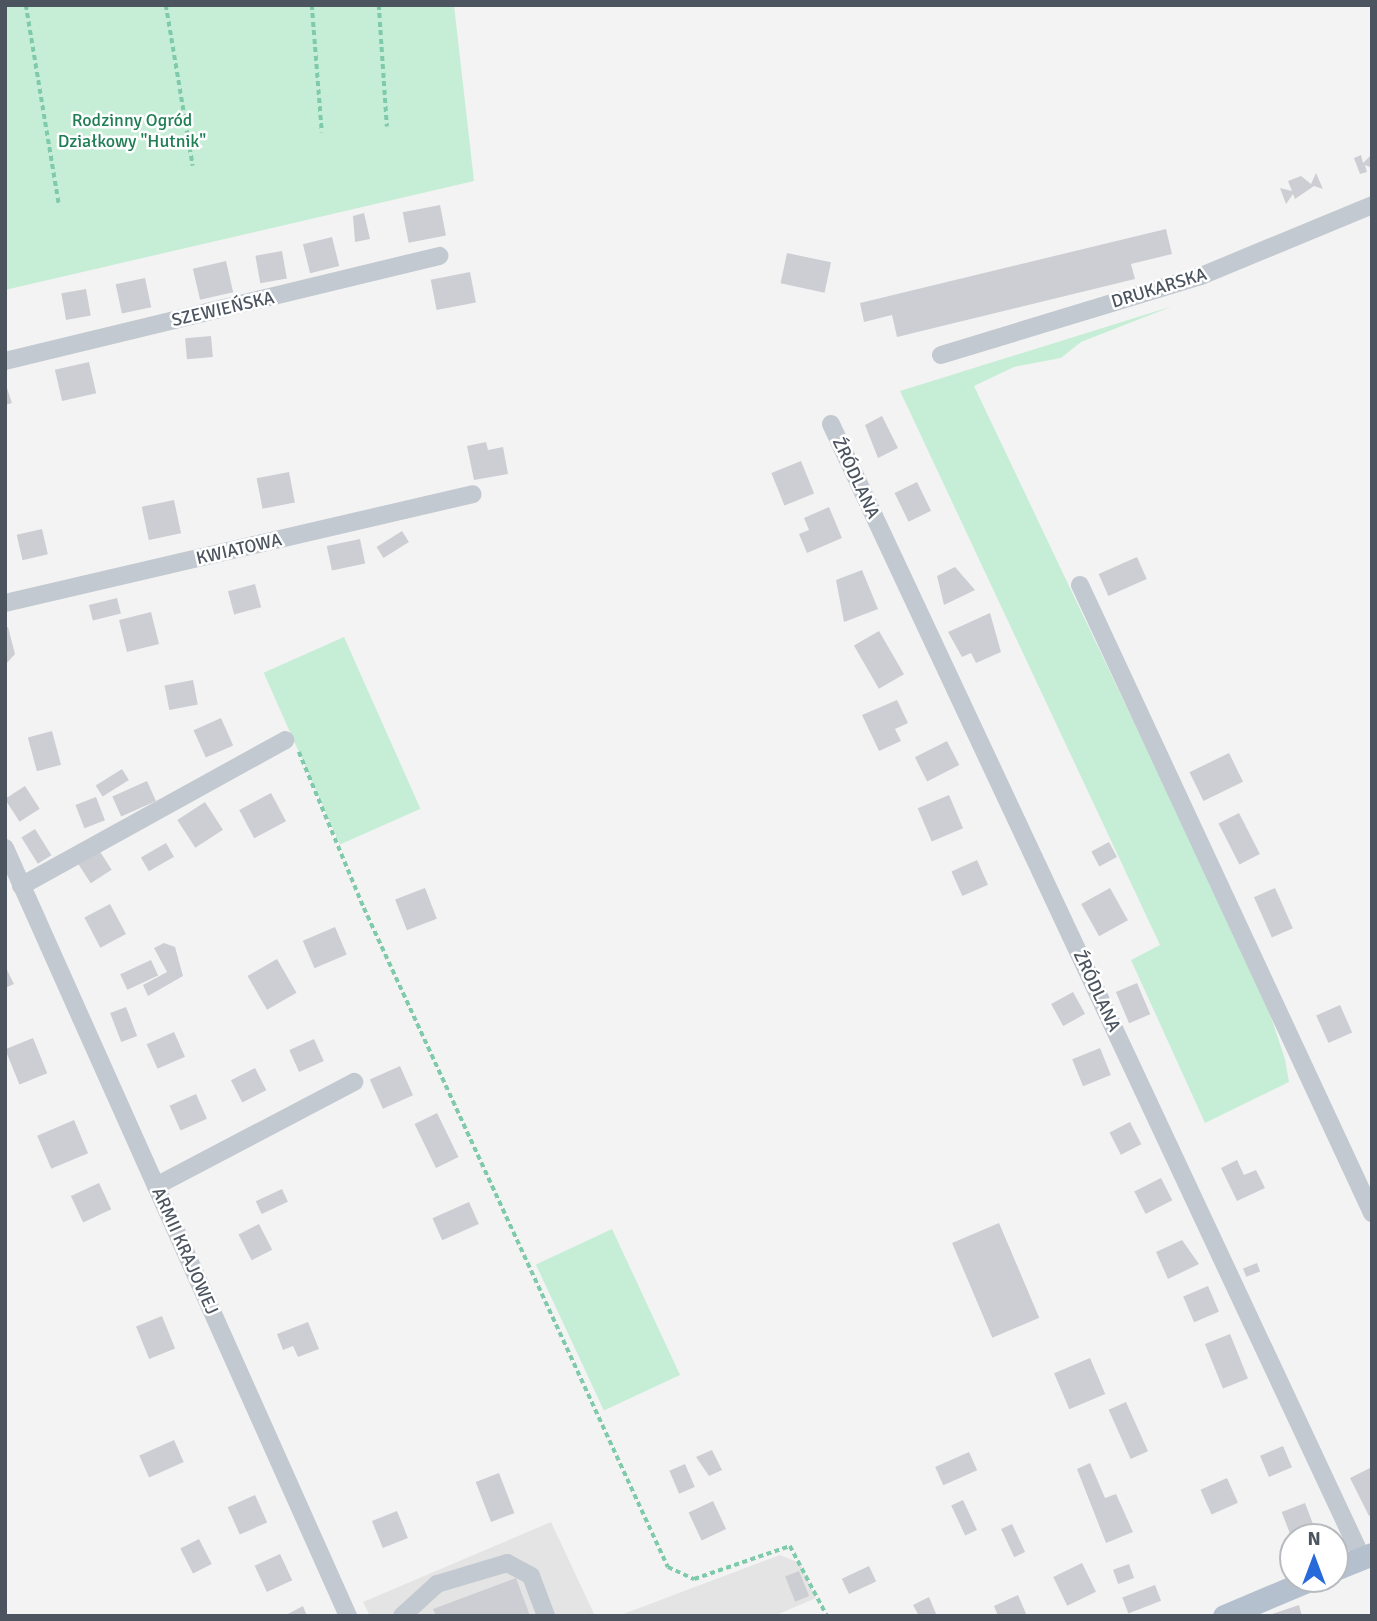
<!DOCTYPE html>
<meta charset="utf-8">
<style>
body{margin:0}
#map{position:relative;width:1377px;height:1621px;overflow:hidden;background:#f4f3f3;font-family:Signika,sans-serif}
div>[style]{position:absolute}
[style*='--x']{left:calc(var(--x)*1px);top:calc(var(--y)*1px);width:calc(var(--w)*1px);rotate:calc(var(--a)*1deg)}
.education>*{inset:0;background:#e5e4e4}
.green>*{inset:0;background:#c6eed7;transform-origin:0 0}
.building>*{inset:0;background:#cdced4;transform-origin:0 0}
.path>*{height:3.5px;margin-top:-1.75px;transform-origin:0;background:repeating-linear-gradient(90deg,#7fcaaa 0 5px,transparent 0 8.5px)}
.minor>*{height:18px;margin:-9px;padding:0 9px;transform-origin:9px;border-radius:9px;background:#c2c9d0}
.major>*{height:23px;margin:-11.5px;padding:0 11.5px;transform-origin:11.5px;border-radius:11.5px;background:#b5c0cf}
span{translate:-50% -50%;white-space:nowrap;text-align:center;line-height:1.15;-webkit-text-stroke:5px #fff;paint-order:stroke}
.park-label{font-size:18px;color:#1f7e54}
.street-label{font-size:18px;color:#4b545f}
.frame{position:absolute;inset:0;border:7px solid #4b545f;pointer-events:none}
.north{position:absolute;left:1279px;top:1523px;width:70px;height:70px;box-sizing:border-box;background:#fff;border:2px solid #b7bbbf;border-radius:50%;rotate:0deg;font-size:19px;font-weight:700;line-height:28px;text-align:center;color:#4b545f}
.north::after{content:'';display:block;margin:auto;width:24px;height:32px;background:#286ad9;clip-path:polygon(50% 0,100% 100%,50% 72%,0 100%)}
</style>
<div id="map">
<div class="education">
<div style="clip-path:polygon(551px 1522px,595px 1616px,370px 1616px,363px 1602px)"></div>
<div style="clip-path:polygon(780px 1555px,800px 1563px,816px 1598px,774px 1616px,618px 1616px)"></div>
</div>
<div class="green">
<div style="clip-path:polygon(5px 5px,454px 5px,474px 181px,5px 290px)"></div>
<div style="clip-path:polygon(1173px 306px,1081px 342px,1061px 358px,1014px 367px,974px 386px,1264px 996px,1285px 1059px,1289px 1082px,1205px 1123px,1131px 960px,1160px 945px,900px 391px)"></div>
<div style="left:344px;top:637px;width:188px;height:88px;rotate:66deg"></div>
<div style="left:612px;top:1229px;width:161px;height:84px;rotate:65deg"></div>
</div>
<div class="building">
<div style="clip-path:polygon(1372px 154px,1372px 168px,1365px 165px,1367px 172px,1360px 174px,1354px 158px,1361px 155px,1363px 163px)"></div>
<div style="clip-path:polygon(1316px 173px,1323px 189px,1314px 186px,1295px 199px,1293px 194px,1286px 204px,1280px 188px,1292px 191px,1288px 181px,1301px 176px,1311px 184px)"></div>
<div style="left:440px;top:205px;width:31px;height:38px;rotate:79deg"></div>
<div style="clip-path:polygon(364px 213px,370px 239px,355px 242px,353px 216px)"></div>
<div style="clip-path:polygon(1166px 229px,1172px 254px,1131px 264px,1135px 279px,897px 337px,892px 315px,864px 322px,860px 303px)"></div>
<div style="left:332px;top:237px;width:30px;height:30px;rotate:76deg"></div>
<div style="left:282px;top:251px;width:28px;height:27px;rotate:80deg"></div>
<div style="left:787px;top:253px;width:45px;height:31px;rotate:12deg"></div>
<div style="left:226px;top:261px;width:32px;height:34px;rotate:77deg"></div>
<div style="left:470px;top:272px;width:31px;height:40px;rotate:79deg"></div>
<div style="left:145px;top:278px;width:30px;height:30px;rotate:78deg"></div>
<div style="left:86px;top:289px;width:27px;height:25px;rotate:80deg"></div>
<div style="left:211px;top:336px;width:21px;height:26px;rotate:85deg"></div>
<div style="left:89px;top:362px;width:32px;height:35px;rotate:77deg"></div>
<div style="clip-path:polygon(5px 382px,12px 403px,5px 405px)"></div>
<div style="clip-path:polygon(882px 416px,898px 448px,878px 458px,865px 425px)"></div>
<div style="clip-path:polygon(486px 442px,488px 450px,503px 447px,508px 474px,474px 480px,467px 446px)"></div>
<div style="left:801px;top:461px;width:35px;height:32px;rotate:68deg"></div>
<div style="left:289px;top:472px;width:31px;height:33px;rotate:79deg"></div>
<div style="left:917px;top:482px;width:32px;height:25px;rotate:64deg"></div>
<div style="left:174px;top:500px;width:34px;height:33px;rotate:78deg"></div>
<div style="clip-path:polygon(829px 507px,842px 538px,807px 553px,799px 534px,809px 530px,804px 518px)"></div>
<div style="left:42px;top:529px;width:26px;height:26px;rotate:77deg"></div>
<div style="left:402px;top:531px;width:13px;height:30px;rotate:58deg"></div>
<div style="left:360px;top:539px;width:25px;height:34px;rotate:78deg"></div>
<div style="left:1137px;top:557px;width:24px;height:42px;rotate:66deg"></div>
<div style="clip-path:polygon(955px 567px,975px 590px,944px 605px,937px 576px)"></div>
<div style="clip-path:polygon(862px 570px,878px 609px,844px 622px,836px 580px)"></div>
<div style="left:255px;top:584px;width:24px;height:28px;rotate:75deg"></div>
<div style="left:117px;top:598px;width:16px;height:29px;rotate:76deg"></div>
<div style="left:151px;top:612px;width:33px;height:33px;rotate:76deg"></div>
<div style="clip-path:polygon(990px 613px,1001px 652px,976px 663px,971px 653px,962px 657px,948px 632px)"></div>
<div style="clip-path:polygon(8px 627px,15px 654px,5px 665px,5px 628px)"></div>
<div style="left:879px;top:631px;width:50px;height:29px;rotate:60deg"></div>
<div style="left:193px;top:680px;width:25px;height:29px;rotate:79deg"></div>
<div style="clip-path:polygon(897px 700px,908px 723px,895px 729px,901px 741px,879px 751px,862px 715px)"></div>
<div style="left:221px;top:718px;width:30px;height:30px;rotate:66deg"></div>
<div style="left:52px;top:731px;width:35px;height:25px;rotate:75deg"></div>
<div style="left:947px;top:741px;width:27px;height:36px;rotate:63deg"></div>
<div style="left:1229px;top:753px;width:32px;height:44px;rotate:64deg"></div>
<div style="left:122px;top:769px;width:13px;height:31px;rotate:58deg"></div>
<div style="left:147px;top:781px;width:22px;height:38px;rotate:66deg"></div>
<div style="left:25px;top:786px;width:27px;height:24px;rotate:57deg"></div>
<div style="left:271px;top:793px;width:32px;height:36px;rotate:62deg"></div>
<div style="left:949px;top:795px;width:36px;height:34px;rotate:67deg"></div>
<div style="left:96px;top:797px;width:25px;height:22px;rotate:69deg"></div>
<div style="left:205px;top:802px;width:33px;height:33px;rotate:57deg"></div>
<div style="left:1239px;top:813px;width:46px;height:23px;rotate:63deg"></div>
<div style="left:35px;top:829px;width:31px;height:16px;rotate:58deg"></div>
<div style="left:1109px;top:842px;width:17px;height:20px;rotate:62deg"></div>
<div style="left:166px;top:843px;width:16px;height:29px;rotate:60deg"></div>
<div style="left:97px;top:847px;width:27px;height:25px;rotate:57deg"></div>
<div style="left:977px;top:860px;width:27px;height:28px;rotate:66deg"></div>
<div style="left:425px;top:888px;width:33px;height:32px;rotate:69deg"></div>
<div style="left:1110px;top:888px;width:37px;height:33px;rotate:61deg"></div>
<div style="left:1275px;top:888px;width:44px;height:23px;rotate:66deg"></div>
<div style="left:110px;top:904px;width:34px;height:29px;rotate:62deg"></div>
<div style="left:335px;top:927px;width:30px;height:35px;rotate:67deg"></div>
<div style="clip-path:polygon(164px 943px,175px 947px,183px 976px,148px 996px,143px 985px,167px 972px,154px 948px)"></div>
<div style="left:277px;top:959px;width:39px;height:34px;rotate:60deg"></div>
<div style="left:151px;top:960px;width:17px;height:34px;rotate:65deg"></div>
<div style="clip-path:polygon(5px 966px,14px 984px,5px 988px)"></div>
<div style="left:1137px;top:983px;width:34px;height:23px;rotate:67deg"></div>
<div style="left:1073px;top:992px;width:25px;height:25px;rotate:61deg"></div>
<div style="left:1340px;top:1005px;width:30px;height:26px;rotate:66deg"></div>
<div style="left:126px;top:1007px;width:31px;height:17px;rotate:69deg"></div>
<div style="left:174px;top:1032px;width:27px;height:30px;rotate:66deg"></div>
<div style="left:33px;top:1038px;width:38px;height:30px;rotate:68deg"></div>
<div style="left:314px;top:1039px;width:24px;height:27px;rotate:66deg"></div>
<div style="left:1100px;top:1048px;width:29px;height:30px;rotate:68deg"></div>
<div style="left:400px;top:1066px;width:32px;height:33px;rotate:66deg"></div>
<div style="left:255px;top:1068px;width:25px;height:27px;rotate:63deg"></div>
<div style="left:196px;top:1094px;width:27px;height:29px;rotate:66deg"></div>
<div style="left:437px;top:1113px;width:49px;height:25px;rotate:64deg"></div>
<div style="left:74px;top:1120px;width:36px;height:40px;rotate:67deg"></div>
<div style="left:1130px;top:1122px;width:25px;height:23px;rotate:63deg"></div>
<div style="clip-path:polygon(1237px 1160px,1244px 1175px,1256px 1170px,1265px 1188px,1237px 1201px,1221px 1168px)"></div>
<div style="left:1161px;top:1178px;width:25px;height:30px;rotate:63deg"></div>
<div style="left:99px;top:1183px;width:29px;height:31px;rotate:65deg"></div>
<div style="left:282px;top:1189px;width:14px;height:29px;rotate:65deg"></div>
<div style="left:469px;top:1202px;width:24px;height:40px;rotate:66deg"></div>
<div style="left:999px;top:1223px;width:103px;height:51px;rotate:67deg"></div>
<div style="left:259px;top:1224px;width:29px;height:23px;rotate:63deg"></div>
<div style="clip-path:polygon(1182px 1240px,1199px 1264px,1168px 1279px,1156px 1252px)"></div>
<div style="left:1257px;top:1263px;width:9px;height:15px;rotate:69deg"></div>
<div style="left:1208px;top:1286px;width:28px;height:27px;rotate:67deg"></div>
<div style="left:162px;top:1316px;width:35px;height:28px;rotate:68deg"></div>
<div style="clip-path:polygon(308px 1322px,319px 1349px,298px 1357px,293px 1346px,283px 1350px,277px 1334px)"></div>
<div style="left:1230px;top:1334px;width:48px;height:27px;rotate:68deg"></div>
<div style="left:1090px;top:1358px;width:39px;height:39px;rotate:67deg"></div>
<div style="left:1126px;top:1402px;width:54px;height:19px;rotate:66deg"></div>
<div style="left:174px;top:1440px;width:24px;height:38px;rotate:66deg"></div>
<div style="left:1283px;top:1446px;width:23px;height:25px;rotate:67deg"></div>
<div style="clip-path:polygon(712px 1450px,722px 1470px,709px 1476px,696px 1457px)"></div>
<div style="left:969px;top:1452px;width:20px;height:37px;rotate:66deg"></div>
<div style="clip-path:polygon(1090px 1463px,1105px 1498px,1116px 1494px,1133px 1532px,1106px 1543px,1077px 1469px)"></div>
<div style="left:685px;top:1464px;width:25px;height:17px;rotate:67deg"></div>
<div style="clip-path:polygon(1372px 1467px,1372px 1514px,1369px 1516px,1350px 1478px)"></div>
<div style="left:499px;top:1473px;width:43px;height:25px;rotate:69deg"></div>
<div style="left:1227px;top:1478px;width:27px;height:29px;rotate:66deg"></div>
<div style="left:255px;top:1495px;width:30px;height:30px;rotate:66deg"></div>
<div style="left:963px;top:1500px;width:33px;height:13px;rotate:65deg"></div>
<div style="left:713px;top:1501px;width:31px;height:27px;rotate:65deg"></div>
<div style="left:1305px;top:1503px;width:25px;height:25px;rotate:69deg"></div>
<div style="left:397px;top:1511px;width:29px;height:27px;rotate:68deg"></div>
<div style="left:1012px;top:1524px;width:31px;height:12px;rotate:65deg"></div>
<div style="left:199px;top:1539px;width:28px;height:21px;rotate:63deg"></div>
<div style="left:280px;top:1554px;width:29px;height:28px;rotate:65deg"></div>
<div style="left:1082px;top:1563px;width:32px;height:32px;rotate:64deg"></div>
<div style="left:1129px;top:1564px;width:15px;height:17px;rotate:70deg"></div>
<div style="left:869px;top:1566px;width:17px;height:30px;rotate:65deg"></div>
<div style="left:799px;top:1571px;width:27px;height:15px;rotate:68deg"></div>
<div style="clip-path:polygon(516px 1578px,530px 1616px,436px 1616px,433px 1609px)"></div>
<div style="left:1155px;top:1585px;width:17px;height:35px;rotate:69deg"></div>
<div style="clip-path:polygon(1018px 1595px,1027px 1616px,998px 1616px,994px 1606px)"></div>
<div style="clip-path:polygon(929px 1597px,937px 1616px,919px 1616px,913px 1605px)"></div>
<div style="clip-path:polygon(1299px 1605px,1302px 1616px,1269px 1616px,1269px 1615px)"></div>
<div style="clip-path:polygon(303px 1606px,307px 1616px,284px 1616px)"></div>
</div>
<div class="path">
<div style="--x:26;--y:5;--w:202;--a:80.6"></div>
<div style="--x:166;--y:5;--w:163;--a:80.5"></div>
<div style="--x:312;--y:5;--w:128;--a:85.5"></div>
<div style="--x:379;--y:5;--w:122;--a:86.2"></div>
<div style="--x:299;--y:752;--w:169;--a:67.4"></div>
<div style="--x:364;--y:908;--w:726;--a:65.24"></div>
<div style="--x:668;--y:1567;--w:29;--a:25"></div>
<div style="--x:694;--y:1579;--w:102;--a:-19"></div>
<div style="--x:790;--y:1546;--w:79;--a:62.1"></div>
</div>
<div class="minor">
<div style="--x:941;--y:355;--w:272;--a:-16.9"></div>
<div style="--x:1201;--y:276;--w:185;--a:-22.5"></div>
<div style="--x:5;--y:361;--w:447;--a:-13.6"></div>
<div style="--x:831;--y:424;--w:1252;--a:64.91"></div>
<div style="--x:1080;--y:585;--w:693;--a:65.06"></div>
<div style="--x:5;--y:603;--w:480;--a:-13.1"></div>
<div style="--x:5;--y:848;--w:841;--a:65.93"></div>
<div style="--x:21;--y:886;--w:302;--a:-28.9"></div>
<div style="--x:156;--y:1186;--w:224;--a:-27.7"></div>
<div style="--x:402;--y:1616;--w:47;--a:-42.4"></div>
<div style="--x:437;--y:1584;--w:73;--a:-16.7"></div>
<div style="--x:507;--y:1563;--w:27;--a:28"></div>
<div style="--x:531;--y:1576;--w:43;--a:69.4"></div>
</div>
<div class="major">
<div style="--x:1335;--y:1569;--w:40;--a:-22"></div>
<div style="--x:1224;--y:1616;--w:95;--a:-22.8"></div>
</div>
<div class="park-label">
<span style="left:132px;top:131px">Rodzinny Ogród<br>Działkowy "Hutnik"</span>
</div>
<div class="street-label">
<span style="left:1159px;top:288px;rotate:-17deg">DRUKARSKA</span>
<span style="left:223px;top:309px;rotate:-13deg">SZEWIEŃSKA</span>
<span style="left:856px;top:478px;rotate:65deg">ŹRÓDLANA</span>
<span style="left:239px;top:549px;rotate:-13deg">KWIATOWA</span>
<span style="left:1097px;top:991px;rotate:65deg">ŹRÓDLANA</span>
<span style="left:185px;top:1251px;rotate:66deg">ARMII KRAJOWEJ</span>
</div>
<div class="frame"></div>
<div class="north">N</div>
</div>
